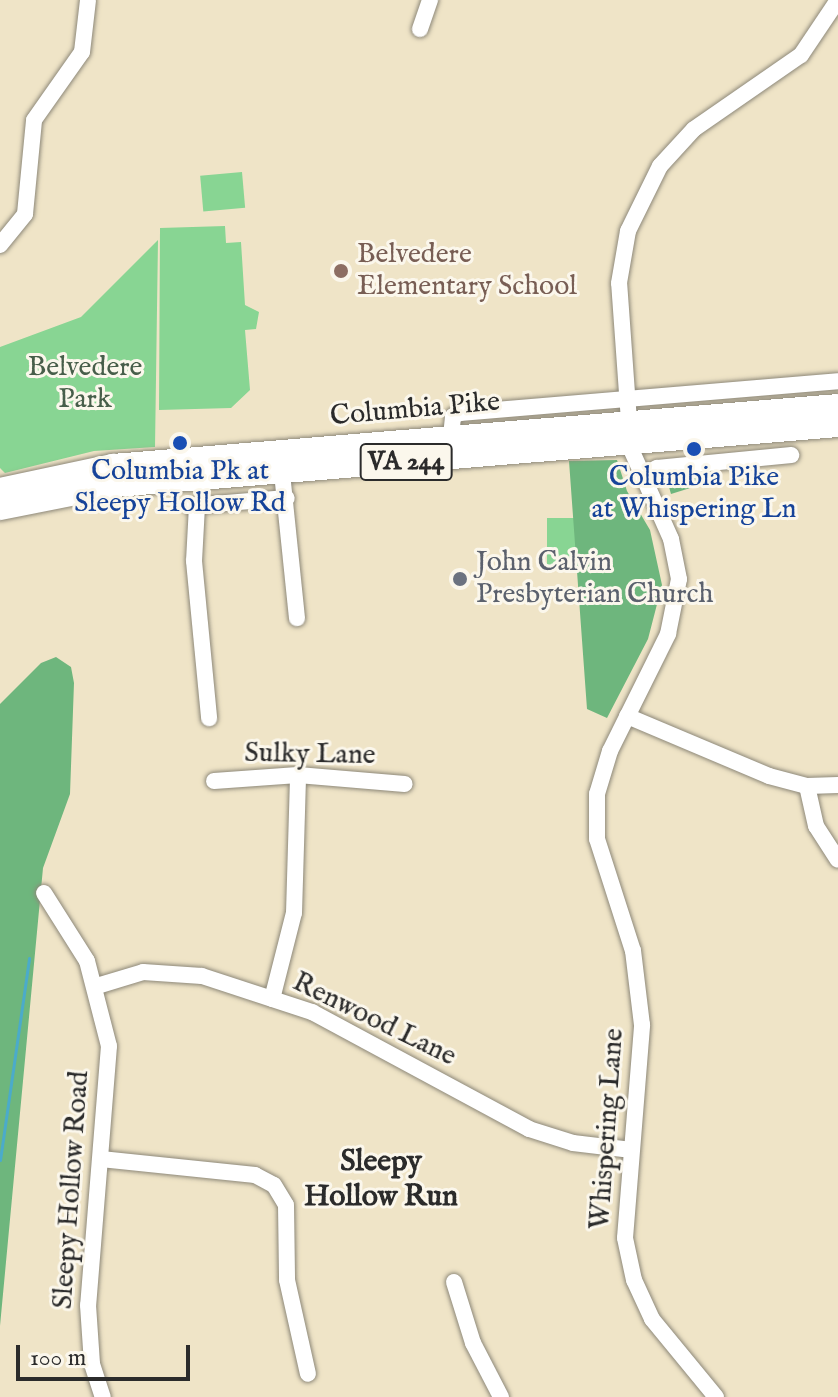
<!DOCTYPE html>
<style>
body{margin:0}
#map{position:relative;width:838px;height:1397px;overflow:hidden;background:#efe4c7;font-family:"IM FELL English",serif}
div>[style]{position:absolute}
[style*='--x']{left:calc(var(--x)*1px);top:calc(var(--y)*1px);width:calc(var(--w)*1px);rotate:calc(var(--a)*1deg)}
.green>*{inset:0;background:#88d593;transform-origin:0 0}
.forest>*{inset:0;background:#6eb67d}
.stream>*{height:3px;margin:-1.5px;padding:0 1.5px;transform-origin:1.5px;border-radius:1.5px;background:#4babca}
.roads{filter:drop-shadow(0 0 2px #8d8879) drop-shadow(0 0 2px #8d8879)}
.minor>*{height:16px;margin:-8px;padding:0 8px;transform-origin:8px;border-radius:8px;background:#fff}
.major>*{height:22px;margin:-11px;padding:0 11px;transform-origin:11px;border-radius:11px;background:#fff}
.dots>*{width:22px;height:22px;translate:-50% -50%;box-sizing:border-box;border:4px solid #fbf7ec;border-radius:50%}
span{translate:-50% -50%;white-space:nowrap;text-align:center;line-height:1.15;-webkit-text-stroke:6px #fbf7ec;paint-order:stroke}
.shield-label span{padding:2px 6px;background:#fbf7ec;border:2px solid;border-radius:6px;-webkit-text-stroke-width:0}
.shield-label{font-size:26px;color:#2b2b2b;font-weight:700}
.education-label{font-size:28px;color:#785e54}
.left{translate:0 -50%;text-align:left}
.park-label{font-size:28px;color:#475e4a}
.street-label{font-size:28px;color:#2b2b2b}
.transit-label{font-size:28px;color:#164399}
.worship-label{font-size:28px;color:#5b616d}
.neighbourhood-label{font-size:30px;color:#2b2b2b;font-weight:700}
.scale{position:absolute;left:16px;top:1345px;width:174px;height:36px;box-sizing:border-box;border:4px solid #2b2b2b;border-top:0;padding-left:10px;font-size:24px;line-height:28px;white-space:nowrap;color:#2b2b2b;-webkit-text-stroke:6px #fbf7ec;paint-order:stroke}
</style>
<div id="map">
<div class="green">
<div style="left:242px;top:172px;width:36px;height:42px;rotate:85deg"></div>
<div style="clip-path:polygon(225px 226px,226px 243px,241px 242px,245px 305px,259px 312px,256px 329px,245px 330px,250px 390px,231px 408px,159px 410px,160px 228px)"></div>
<div style="clip-path:polygon(158px 240px,155px 447px,94px 451px,5px 473px,0 468px,0 347px,81px 317px)"></div>
<div style="left:547px;top:518px;width:48px;height:52px"></div>
</div>
<div class="forest">
<div style="clip-path:polygon(617px 460px,627px 491px,650px 530px,662px 585px,648px 639px,607px 718px,587px 709px,569px 461px)"></div>
<div style="clip-path:polygon(703px 468px,703px 484px,671px 494px,667px 480px,674px 471px)"></div>
<div style="clip-path:polygon(56px 657px,71px 667px,74px 683px,70px 794px,43px 868px,0 1326px,0 704px,41px 663px)"></div>
</div>
<div class="stream">
<div style="--x:0;--y:1160;--w:204;--a:-81.8"></div>
</div>
<div class="roads">
<div class="minor">
<div style="--x:420;--y:29;--w:31;--a:-71"></div>
<div style="--x:0;--y:245;--w:40;--a:-51"></div>
<div style="--x:25;--y:214;--w:94;--a:-84.5"></div>
<div style="--x:34;--y:120;--w:83;--a:-54.8"></div>
<div style="--x:82;--y:52;--w:52;--a:-83.4"></div>
<div style="--x:451;--y:436;--w:20;--a:-84"></div>
<div style="--x:453;--y:416;--w:8;--a:-23"></div>
<div style="--x:460;--y:413;--w:379;--a:-4.8"></div>
<div style="--x:282;--y:473;--w:146;--a:84.1"></div>
<div style="--x:641;--y:476;--w:18;--a:-27"></div>
<div style="--x:657;--y:468;--w:135;--a:-5.5"></div>
<div style="--x:190;--y:506;--w:97;--a:-4.7"></div>
<div style="--x:197;--y:506;--w:55;--a:93.1"></div>
<div style="--x:194;--y:561;--w:158;--a:84.5"></div>
<div style="--x:627;--y:716;--w:154;--a:22.9"></div>
<div style="--x:769;--y:776;--w:39;--a:15"></div>
<div style="--x:807;--y:786;--w:31;--a:-2"></div>
<div style="--x:214;--y:781;--w:84;--a:-4.1"></div>
<div style="--x:298;--y:775;--w:107;--a:4.8"></div>
<div style="--x:807;--y:786;--w:41;--a:77.3"></div>
<div style="--x:816;--y:826;--w:40;--a:57.1"></div>
<div style="--x:44;--y:893;--w:80;--a:57.7"></div>
<div style="--x:87;--y:961;--w:88;--a:75.5"></div>
<div style="--x:109;--y:1046;--w:260;--a:94.6"></div>
<div style="--x:88;--y:1305;--w:59;--a:86.1"></div>
<div style="--x:92;--y:1364;--w:35;--a:72"></div>
<div style="--x:97;--y:986;--w:48;--a:-16.9"></div>
<div style="--x:143;--y:972;--w:59;--a:3.9"></div>
<div style="--x:202;--y:976;--w:116;--a:18.1"></div>
<div style="--x:312;--y:1012;--w:247;--a:28.3"></div>
<div style="--x:529;--y:1129;--w:46;--a:17.7"></div>
<div style="--x:573;--y:1143;--w:59;--a:6.8"></div>
<div style="--x:272;--y:999;--w:89;--a:-75.7"></div>
<div style="--x:294;--y:913;--w:138;--a:-88.3"></div>
<div style="--x:101;--y:1159;--w:155;--a:5.9"></div>
<div style="--x:255;--y:1175;--w:21;--a:28"></div>
<div style="--x:274;--y:1185;--w:23;--a:59"></div>
<div style="--x:286;--y:1205;--w:75;--a:89.2"></div>
<div style="--x:287;--y:1280;--w:96;--a:77.4"></div>
<div style="--x:454;--y:1282;--w:64;--a:72.7"></div>
<div style="--x:473;--y:1343;--w:61;--a:62.6"></div>
<div style="--x:716;--y:1397;--w:101;--a:-129.4"></div>
<div style="--x:652;--y:1319;--w:43;--a:-114.8"></div>
<div style="--x:634;--y:1280;--w:43;--a:-102.1"></div>
<div style="--x:625;--y:1238;--w:214;--a:-85.4"></div>
<div style="--x:642;--y:1025;--w:75;--a:-96.9"></div>
<div style="--x:633;--y:951;--w:118;--a:-107.8"></div>
<div style="--x:597;--y:839;--w:45;--a:-90"></div>
<div style="--x:597;--y:794;--w:45;--a:-73.2"></div>
<div style="--x:610;--y:751;--w:131;--a:-63.6"></div>
<div style="--x:668;--y:634;--w:56;--a:-78.7"></div>
<div style="--x:679;--y:579;--w:41;--a:-101.3"></div>
<div style="--x:671;--y:539;--w:98;--a:-114"></div>
<div style="--x:631;--y:449;--w:166;--a:-94.1"></div>
<div style="--x:619;--y:283;--w:53;--a:-80.2"></div>
<div style="--x:628;--y:231;--w:72;--a:-63.8"></div>
<div style="--x:660;--y:166;--w:50;--a:-47.4"></div>
<div style="--x:694;--y:129;--w:130;--a:-34.7"></div>
<div style="--x:801;--y:55;--w:66;--a:-56.1"></div>
</div>
<div class="major">
<div style="--x:0;--y:489;--w:116;--a:-12"></div>
<div style="--x:113;--y:465;--w:727;--a:-4.73"></div>
<div style="--x:0;--y:509;--w:118;--a:-11.2"></div>
<div style="--x:116;--y:486;--w:724;--a:-4.75"></div>
</div>
</div>
<div class="dots">
<div style="left:341px;top:271px;background:#8d6e63"></div>
<div style="left:180px;top:443px;background:#1a4fb4"></div>
<div style="left:694px;top:449px;background:#1a4fb4"></div>
<div style="left:460px;top:579px;background:#6b7280"></div>
</div>
<div class="shield-label">
<span style="left:406px;top:462px">VA 244</span>
</div>
<div class="education-label">
<span class="left" style="left:357px;top:271px">Belvedere<br>Elementary School</span>
</div>
<div class="park-label">
<span style="left:85px;top:384px">Belvedere<br>Park</span>
</div>
<div class="street-label">
<span style="left:415px;top:410px;rotate:-5deg">Columbia Pike</span>
<span style="left:310px;top:755px;rotate:1deg">Sulky Lane</span>
<span style="left:374px;top:1020px;rotate:26deg">Renwood Lane</span>
<span style="left:608px;top:1129px;rotate:-86deg">Whispering Lane</span>
<span style="left:72px;top:1190px;rotate:-86deg">Sleepy Hollow Road</span>
</div>
<div class="transit-label">
<span style="left:180px;top:488px">Columbia Pk at<br>Sleepy Hollow Rd</span>
<span style="left:694px;top:494px">Columbia Pike<br>at Whispering Ln</span>
</div>
<div class="worship-label">
<span class="left" style="left:476px;top:579px">John Calvin<br>Presbyterian Church</span>
</div>
<div class="neighbourhood-label">
<span style="left:381px;top:1179px">Sleepy<br>Hollow Run</span>
</div>
<div class="scale">100 m</div>
</div>
